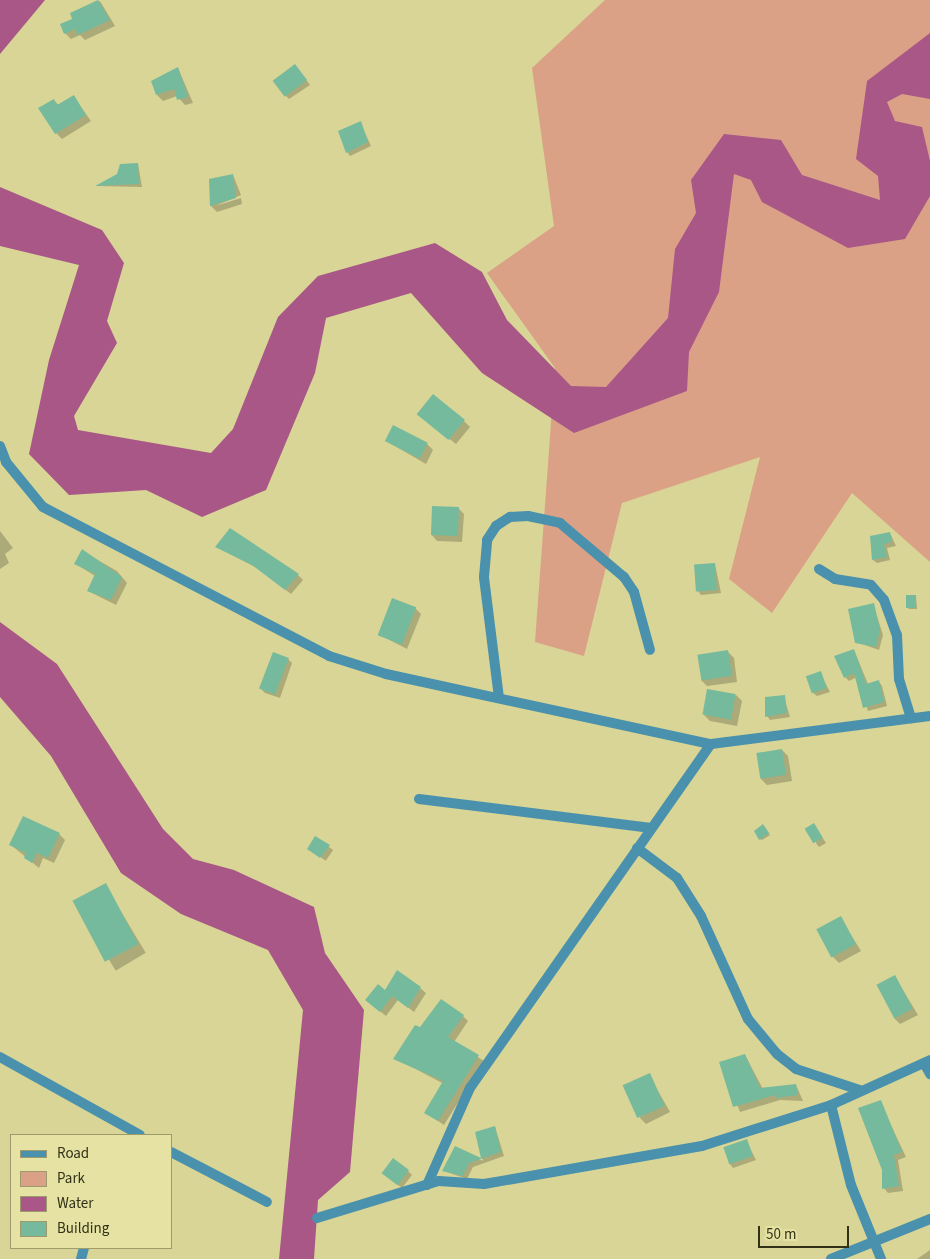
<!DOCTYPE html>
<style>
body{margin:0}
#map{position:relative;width:930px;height:1259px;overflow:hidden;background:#d8d596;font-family:"Source Sans 3",sans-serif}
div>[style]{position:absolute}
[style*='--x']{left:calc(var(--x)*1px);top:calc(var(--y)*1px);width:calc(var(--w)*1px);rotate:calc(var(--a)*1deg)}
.green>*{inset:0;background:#daa187}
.water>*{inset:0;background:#a95787}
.shadow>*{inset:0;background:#0003;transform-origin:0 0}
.building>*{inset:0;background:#76ba9d;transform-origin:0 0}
.street>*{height:10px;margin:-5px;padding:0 5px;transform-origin:5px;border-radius:5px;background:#4991ac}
span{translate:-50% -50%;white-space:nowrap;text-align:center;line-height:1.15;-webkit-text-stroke:4.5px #e5e2a3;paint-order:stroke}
.legend{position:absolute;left:10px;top:1134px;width:162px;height:115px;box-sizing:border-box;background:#e5e2a3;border:1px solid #9d9b6b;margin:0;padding:6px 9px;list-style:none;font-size:15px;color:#323118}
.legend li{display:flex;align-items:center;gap:10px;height:25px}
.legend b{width:25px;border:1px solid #9d9b6b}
.scale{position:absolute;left:758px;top:1226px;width:91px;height:22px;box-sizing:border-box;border:2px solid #323118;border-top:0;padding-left:6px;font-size:15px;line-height:18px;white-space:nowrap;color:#323118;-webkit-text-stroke:4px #e5e2a3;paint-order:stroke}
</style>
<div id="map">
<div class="green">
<div style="clip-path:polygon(605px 0,930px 0,930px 562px,852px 493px,772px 613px,729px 579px,760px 457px,622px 503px,584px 656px,535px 642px,555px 368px,487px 273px,554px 226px,532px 68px)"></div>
</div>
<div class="water">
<div style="clip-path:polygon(0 0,45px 0,0 54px)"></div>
<div style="clip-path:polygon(930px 33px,930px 99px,902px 94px,887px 102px,895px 121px,922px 127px,930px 161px,930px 196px,905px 239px,848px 248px,762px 202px,751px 180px,734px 174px,719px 292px,689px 352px,687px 391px,574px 433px,482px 373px,411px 293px,326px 318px,315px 373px,266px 490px,202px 517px,146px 490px,69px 495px,29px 454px,49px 360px,79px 265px,0 246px,0 187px,102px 230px,124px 263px,107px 321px,117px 343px,74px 416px,78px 430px,211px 453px,233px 429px,278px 317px,318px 276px,435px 243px,482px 272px,507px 320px,571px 386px,606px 387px,668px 318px,675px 249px,696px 213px,691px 180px,724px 134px,781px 140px,802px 175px,880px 200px,878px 176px,856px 159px,867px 81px)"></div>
<div style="clip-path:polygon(0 622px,57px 664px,163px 829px,193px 859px,234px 870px,314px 907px,325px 953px,364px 1010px,350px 1172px,318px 1200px,314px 1259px,279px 1259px,303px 1010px,268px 950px,181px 914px,121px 873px,51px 756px,0 697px)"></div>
</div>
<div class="shadow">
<div style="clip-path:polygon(100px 1px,115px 26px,85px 40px,80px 35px,71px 39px,65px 33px,74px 20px,71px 14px)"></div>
<div style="clip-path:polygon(178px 68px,193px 103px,185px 105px,177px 96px,163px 101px,157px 95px)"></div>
<div style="clip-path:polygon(299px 70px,310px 85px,289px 99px,286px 96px)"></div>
<div style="clip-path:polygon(73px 96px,91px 121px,62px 139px,56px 133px,53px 100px,59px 105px)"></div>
<div style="clip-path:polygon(360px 122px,371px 146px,350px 156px,347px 152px)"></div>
<div style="clip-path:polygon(138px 164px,142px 187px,97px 186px,118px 175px)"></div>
<div style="clip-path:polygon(233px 175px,241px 195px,215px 206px,241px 198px,242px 204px,217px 212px,211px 206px,210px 180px)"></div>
<div style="clip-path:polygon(425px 420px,464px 421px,470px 427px,456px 444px)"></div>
<div style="clip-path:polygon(386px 441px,427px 444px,433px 450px,426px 464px)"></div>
<div style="clip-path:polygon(458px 508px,464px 514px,462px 542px,437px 541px,431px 534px)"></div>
<div style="clip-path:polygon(0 531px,13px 548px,5px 554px,9px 563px,0 569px)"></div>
<div style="clip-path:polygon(890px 533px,896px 546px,887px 548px,890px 560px,877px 563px,873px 560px)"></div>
<div style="clip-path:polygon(217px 547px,298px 575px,303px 580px,291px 594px,259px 569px)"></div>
<div style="clip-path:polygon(82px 551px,117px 571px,127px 583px,116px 605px,88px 591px,95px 576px,76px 564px)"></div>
<div style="clip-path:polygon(715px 564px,721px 593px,701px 595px,698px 591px)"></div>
<div style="clip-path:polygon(916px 596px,917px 609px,909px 609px,908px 608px)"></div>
<div style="clip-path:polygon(873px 604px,883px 635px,879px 650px,856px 642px)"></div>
<div style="clip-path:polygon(415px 608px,421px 614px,407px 649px,378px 634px)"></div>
<div style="clip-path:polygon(854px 650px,868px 684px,879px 682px,882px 686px,887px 706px,868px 711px,857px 677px,849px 681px,845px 677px)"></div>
<div style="clip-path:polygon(728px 652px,734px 658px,737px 682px,707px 686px,701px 680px)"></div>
<div style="clip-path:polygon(288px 659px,292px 663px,280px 698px,265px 693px,261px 689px)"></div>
<div style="clip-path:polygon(820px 673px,830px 692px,817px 696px,813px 693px)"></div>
<div style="clip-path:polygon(736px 695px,742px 701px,737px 726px,710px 721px,704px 715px)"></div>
<div style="clip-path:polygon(784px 697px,790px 717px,770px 720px,767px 716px)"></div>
<div style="clip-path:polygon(782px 750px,788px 756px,792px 781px,767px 785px,761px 779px)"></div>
<div style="clip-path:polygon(814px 825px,826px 843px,819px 847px,816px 843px)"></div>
<div style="clip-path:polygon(765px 828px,770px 835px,762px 840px,760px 839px)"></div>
<div style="clip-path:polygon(59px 834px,65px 840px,54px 863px,43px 858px,39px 868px,11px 845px)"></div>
<div style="left:316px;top:838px;width:21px;height:13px;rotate:35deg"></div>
<div style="left:105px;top:885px;width:79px;height:35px;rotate:59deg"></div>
<div style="clip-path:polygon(840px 917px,861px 951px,839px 963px,833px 957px)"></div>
<div style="clip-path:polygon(895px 977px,918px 1015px,900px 1024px,894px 1018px)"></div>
<div style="clip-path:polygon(420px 988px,426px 993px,414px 1012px,398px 1000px,386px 1016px,372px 1005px,385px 992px)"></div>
<div style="clip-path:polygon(463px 1016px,468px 1021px,454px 1042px,484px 1061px,444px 1125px,426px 1113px,444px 1084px,395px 1058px,420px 1029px)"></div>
<div style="clip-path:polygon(745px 1055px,763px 1089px,796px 1085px,803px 1101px,780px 1100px,740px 1112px,721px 1063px)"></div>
<div style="clip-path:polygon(649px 1075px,670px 1112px,646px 1124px,640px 1118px)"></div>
<div style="clip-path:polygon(880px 1102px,906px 1157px,898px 1160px,903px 1191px,888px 1193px,884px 1188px)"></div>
<div style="clip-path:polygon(495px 1127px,504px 1156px,473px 1167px,467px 1179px,444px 1171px,455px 1147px,483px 1161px,477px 1132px)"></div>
<div style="clip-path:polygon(746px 1140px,756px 1160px,733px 1168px,730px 1164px)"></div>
<div style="clip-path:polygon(408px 1171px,412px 1175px,402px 1188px,387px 1176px)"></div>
<div style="clip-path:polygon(930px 1250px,930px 1259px,917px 1259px)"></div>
</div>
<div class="building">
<div style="clip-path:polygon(98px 0,110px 20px,78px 35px,75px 29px,64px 34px,60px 24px,72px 19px,70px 13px)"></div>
<div style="left:295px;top:64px;width:20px;height:28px;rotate:53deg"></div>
<div style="clip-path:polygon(178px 67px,188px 97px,177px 100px,174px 89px,156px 95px,151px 81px)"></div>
<div style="clip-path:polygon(74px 95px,86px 115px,55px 134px,38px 108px,54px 99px,57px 105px)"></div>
<div style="clip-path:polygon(361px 121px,368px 142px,346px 153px,338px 131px)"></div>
<div style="clip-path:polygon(138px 163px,139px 184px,95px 186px,117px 174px,120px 164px)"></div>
<div style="clip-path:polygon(233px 174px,236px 198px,210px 206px,209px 179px)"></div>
<div style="left:433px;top:394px;width:41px;height:26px;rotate:39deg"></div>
<div style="left:393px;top:425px;width:39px;height:18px;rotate:27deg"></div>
<div style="left:432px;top:506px;width:27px;height:29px;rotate:2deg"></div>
<div style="clip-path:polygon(230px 528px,299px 574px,285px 590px,252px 565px,215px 547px)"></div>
<div style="clip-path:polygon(890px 532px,892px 542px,884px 544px,887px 557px,872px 560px,870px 536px)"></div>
<div style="clip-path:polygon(82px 549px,122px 577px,111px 600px,87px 591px,95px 574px,74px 564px)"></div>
<div style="left:715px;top:563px;width:27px;height:21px;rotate:86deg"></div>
<div style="left:906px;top:595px;width:10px;height:13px"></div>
<div style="left:392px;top:598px;width:26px;height:40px;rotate:21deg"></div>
<div style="clip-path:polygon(874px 603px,880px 630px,876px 647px,855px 643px,848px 609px)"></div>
<div style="clip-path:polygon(854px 649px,866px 684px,879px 680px,884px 702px,863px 708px,854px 673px,844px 678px,834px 656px)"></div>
<div style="left:728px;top:650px;width:26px;height:31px;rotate:81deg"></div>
<div style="left:273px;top:652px;width:17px;height:39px;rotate:21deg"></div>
<div style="left:821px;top:671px;width:18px;height:16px;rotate:71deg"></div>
<div style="left:707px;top:689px;width:29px;height:26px;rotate:10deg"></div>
<div style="clip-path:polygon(785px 695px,787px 713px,765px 717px,765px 697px)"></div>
<div style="left:782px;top:749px;width:26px;height:26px;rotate:81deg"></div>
<div style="clip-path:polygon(23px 816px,60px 833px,48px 858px,37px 853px,32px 863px,24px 858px,26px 853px,9px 845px)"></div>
<div style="left:814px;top:823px;width:17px;height:11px;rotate:59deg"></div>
<div style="clip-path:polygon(763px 824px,769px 833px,759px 840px,754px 831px)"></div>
<div style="clip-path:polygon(315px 836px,330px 845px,320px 858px,307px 849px)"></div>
<div style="left:106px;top:883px;width:69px;height:38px;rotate:62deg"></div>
<div style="left:841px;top:916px;width:32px;height:28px;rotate:62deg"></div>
<div style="clip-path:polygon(397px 970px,421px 987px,408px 1008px,392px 996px,380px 1012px,365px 1000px,378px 984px,385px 990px)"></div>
<div style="left:895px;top:975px;width:38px;height:21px;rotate:62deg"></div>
<div style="clip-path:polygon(441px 999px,464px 1015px,448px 1037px,479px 1055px,438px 1121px,424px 1113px,443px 1081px,393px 1059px,415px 1025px,420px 1027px)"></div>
<div style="clip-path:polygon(745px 1054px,760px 1088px,796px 1084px,798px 1095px,776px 1098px,775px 1095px,733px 1107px,719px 1062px)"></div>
<div style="left:650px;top:1073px;width:36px;height:30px;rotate:66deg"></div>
<div style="clip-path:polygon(881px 1100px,902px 1152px,894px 1155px,899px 1186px,882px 1189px,882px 1170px,858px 1108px)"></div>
<div style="clip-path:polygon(495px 1126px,501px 1152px,469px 1163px,463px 1176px,442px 1171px,455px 1146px,481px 1158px,475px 1132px)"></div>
<div style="left:747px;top:1139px;width:18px;height:25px;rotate:71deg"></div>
<div style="left:393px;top:1158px;width:20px;height:19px;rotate:37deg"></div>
</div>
<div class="street">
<div style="--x:0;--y:446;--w:17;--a:69"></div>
<div style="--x:6;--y:462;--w:58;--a:50.6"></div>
<div style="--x:43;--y:507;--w:322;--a:27.5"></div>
<div style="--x:329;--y:656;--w:60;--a:17.5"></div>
<div style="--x:386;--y:674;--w:332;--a:12.2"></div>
<div style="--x:711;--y:744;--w:221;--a:-7.3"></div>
<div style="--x:819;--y:569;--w:19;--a:32"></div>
<div style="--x:835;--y:579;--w:36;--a:9"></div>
<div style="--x:871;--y:585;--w:20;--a:49"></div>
<div style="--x:884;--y:600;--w:37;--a:70"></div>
<div style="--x:897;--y:635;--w:44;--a:87.4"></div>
<div style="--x:899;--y:679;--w:41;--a:72.9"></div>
<div style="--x:499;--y:698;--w:122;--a:-97.1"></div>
<div style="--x:484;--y:577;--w:37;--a:-85"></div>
<div style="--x:487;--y:540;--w:17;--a:-57"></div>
<div style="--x:496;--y:526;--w:17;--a:-33"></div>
<div style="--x:510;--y:517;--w:18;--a:-3"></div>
<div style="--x:528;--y:516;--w:33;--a:12"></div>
<div style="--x:560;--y:523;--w:84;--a:40.2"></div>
<div style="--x:624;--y:577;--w:18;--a:56"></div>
<div style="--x:634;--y:592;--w:60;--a:74.6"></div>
<div style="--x:419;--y:799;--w:234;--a:7.1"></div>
<div style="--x:637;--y:848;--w:50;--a:36.9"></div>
<div style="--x:677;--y:878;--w:45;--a:57.7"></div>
<div style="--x:701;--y:916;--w:113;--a:65.5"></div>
<div style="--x:748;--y:1019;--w:45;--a:50.4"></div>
<div style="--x:777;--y:1054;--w:24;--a:38"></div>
<div style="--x:796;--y:1069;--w:67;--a:18.2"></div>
<div style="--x:0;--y:1057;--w:160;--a:29.1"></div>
<div style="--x:924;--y:1063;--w:13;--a:61"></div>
<div style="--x:831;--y:1105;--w:82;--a:76"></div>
<div style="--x:851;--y:1185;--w:80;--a:67.9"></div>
<div style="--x:171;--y:1152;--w:108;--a:27.5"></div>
<div style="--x:427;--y:1185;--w:106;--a:-66.1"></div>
<div style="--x:470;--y:1088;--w:420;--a:-55"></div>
<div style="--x:317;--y:1218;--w:127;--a:-16.9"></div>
<div style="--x:439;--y:1181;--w:45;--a:3.8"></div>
<div style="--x:484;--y:1184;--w:221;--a:-9.9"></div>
<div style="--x:702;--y:1146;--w:135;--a:-17.6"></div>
<div style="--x:831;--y:1105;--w:109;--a:-24.4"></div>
<div style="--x:81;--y:1259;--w:11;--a:-75"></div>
<div style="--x:831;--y:1259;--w:107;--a:-22"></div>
</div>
<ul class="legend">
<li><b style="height:6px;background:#4991ac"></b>Road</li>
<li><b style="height:14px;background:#daa187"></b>Park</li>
<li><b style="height:14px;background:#a95787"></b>Water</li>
<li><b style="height:14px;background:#76ba9d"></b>Building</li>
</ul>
<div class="scale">50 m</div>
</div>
